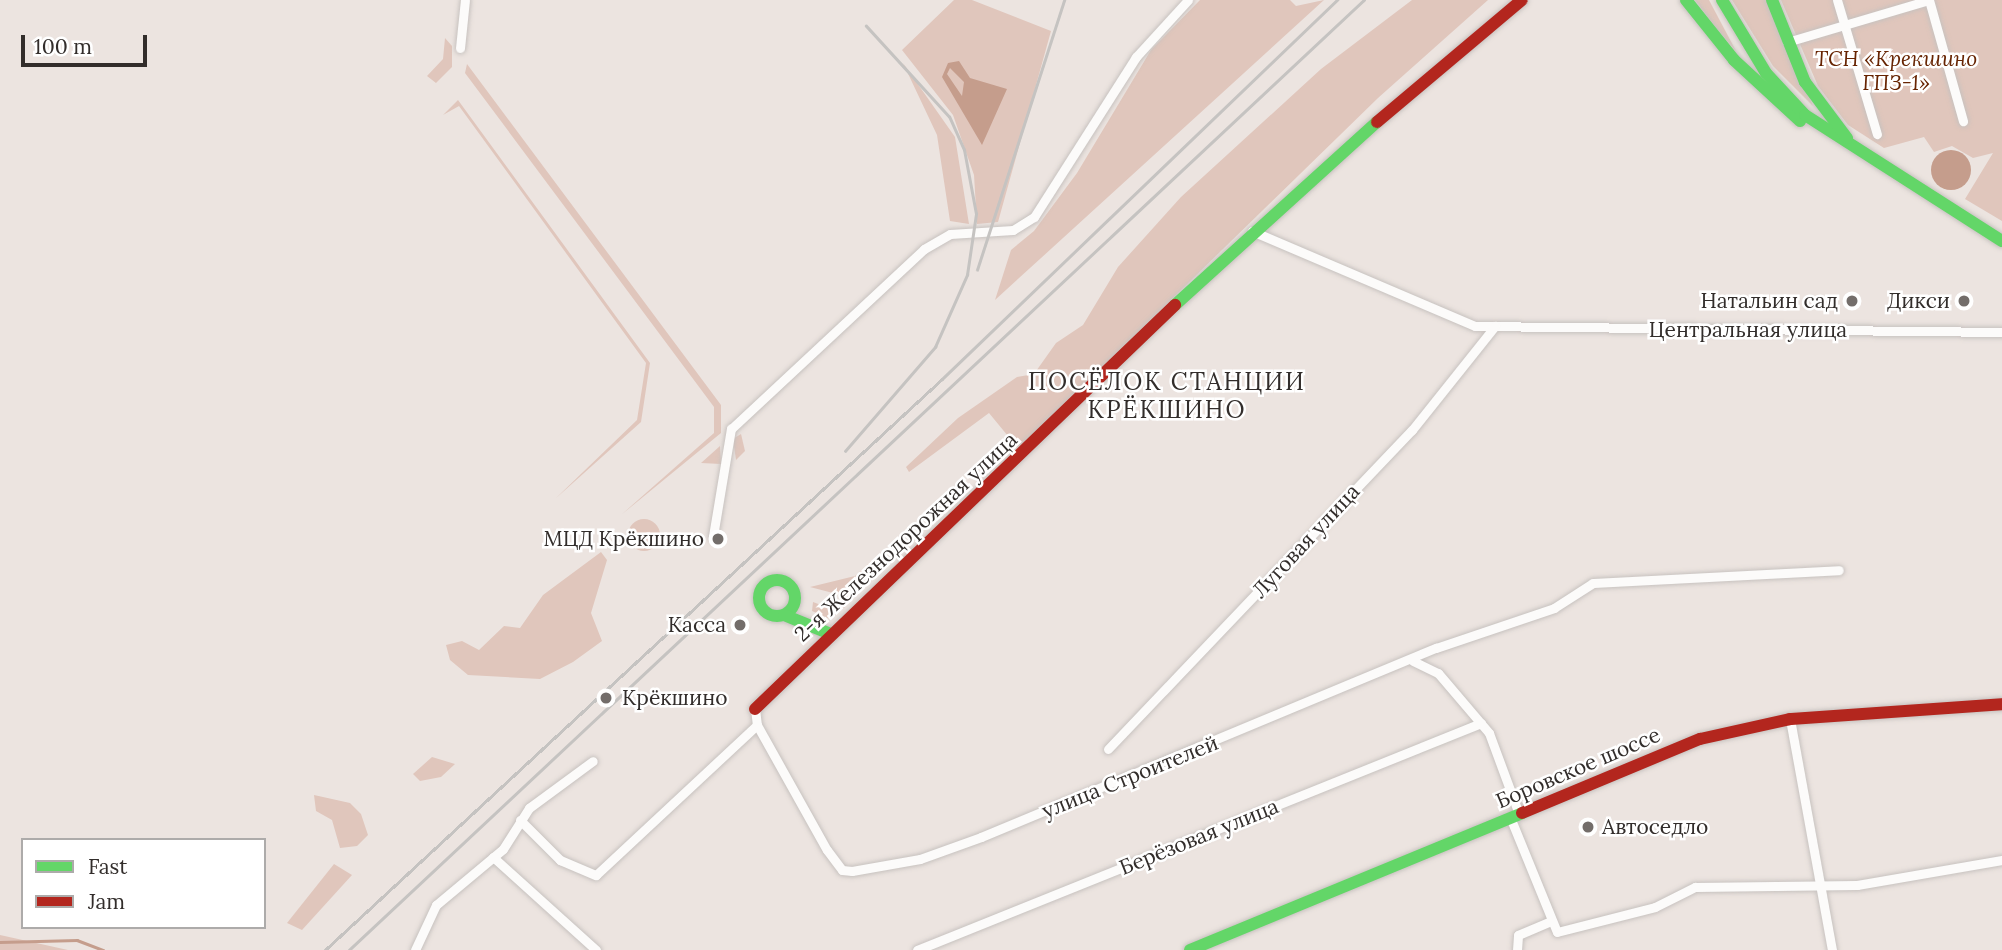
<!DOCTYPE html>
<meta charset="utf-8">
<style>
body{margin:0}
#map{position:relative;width:2002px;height:950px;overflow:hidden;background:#ece4e0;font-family:Lora,serif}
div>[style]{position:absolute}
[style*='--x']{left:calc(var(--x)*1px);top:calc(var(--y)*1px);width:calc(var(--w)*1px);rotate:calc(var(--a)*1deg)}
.green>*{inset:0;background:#e0c6bc}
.round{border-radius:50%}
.water>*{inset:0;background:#c59d8c}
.stream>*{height:2.5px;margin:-1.25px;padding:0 1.25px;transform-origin:1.25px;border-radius:1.25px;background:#c59d8c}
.roads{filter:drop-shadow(0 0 2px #c7c2bf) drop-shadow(0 0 2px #c7c2bf)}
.street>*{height:9px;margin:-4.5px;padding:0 4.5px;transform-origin:4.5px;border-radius:4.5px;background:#fcfbfa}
.fast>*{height:12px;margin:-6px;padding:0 6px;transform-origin:6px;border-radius:6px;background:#63d668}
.fast>.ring{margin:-6px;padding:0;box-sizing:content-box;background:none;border:12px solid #63d668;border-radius:50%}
.jam>*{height:12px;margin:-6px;padding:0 6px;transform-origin:6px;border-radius:6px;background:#b3261e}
.rail>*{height:2.5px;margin:-1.25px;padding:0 1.25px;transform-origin:1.25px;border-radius:1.25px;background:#c5c3c1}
.dots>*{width:19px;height:19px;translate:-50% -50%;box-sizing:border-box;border:4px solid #fff;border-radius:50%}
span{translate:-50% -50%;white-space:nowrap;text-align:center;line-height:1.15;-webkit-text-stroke:5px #fff;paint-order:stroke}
.park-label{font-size:21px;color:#672402;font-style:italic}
.poi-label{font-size:21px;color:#322d2b}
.right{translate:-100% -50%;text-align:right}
.left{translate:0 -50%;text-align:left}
.street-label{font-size:21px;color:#322d2b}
.quarter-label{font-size:24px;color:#322d2b;letter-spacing:2px}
.legend{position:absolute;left:21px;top:838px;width:245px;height:91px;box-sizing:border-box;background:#fff;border:2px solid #adabaa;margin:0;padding:9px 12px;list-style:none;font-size:21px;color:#322d2b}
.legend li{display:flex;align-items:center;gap:14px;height:35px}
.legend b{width:35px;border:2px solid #adabaa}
.scale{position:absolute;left:21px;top:35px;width:126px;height:32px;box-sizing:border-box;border:4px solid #322d2b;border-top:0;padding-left:9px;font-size:21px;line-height:24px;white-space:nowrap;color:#322d2b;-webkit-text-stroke:5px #fff;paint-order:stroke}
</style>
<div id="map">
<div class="green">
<div style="clip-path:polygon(954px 0,972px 0,1051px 31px,998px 222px,977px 224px,974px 175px,953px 115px,902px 50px)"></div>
<div style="clip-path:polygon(1200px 0,1290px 0,1296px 6px,1324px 0,995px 300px,1011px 250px,1034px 231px,1077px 173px,1151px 50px)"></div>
<div style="clip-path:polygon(1412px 0,1488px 0,1378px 98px,1026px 441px,1017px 447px,989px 413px,909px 472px,906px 467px,958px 418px,1017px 377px,1034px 374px,1056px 343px,1083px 325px,1118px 267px,1181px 197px,1321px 69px)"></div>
<div style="clip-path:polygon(1695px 0,1709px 0,1736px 51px,1717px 29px)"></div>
<div style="clip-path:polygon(1732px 0,1770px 0,1813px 106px,1773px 66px)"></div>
<div style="clip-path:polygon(1781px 0,2002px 0,2002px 221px,1965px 199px,1993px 153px,1973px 158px,1952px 146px,1934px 152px,1924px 137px,1884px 148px,1848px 125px,1818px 86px)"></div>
<div style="clip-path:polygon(445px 38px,452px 46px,452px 67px,436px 83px,427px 76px,443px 59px)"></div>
<div style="clip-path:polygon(903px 63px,955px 137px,969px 224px,950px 221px,937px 135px)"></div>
<div style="clip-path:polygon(467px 64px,721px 405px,721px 433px,621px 515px,714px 433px,714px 407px,465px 73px)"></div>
<div style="clip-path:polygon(458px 100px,650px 363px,641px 422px,555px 499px,637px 420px,646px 363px,459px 106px,443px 115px)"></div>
<div style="clip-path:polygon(741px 434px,745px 451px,736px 460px,733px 439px)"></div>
<div style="clip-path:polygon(720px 446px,721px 464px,701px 463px)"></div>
<div class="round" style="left:628px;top:519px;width:32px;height:32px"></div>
<div style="clip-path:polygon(601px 552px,607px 560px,591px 613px,602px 641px,573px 662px,540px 679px,468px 675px,450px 660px,446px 645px,462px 641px,479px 650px,504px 626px,520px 628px,543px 595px)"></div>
<div style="clip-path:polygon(871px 561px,889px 565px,852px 598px,810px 587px,855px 576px)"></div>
<div style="clip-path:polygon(813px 602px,834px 610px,845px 607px,830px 619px,812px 611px)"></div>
<div style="clip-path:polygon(432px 757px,455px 764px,441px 777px,420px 781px,413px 774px)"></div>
<div style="clip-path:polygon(314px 795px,350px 803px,361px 814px,368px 835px,357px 846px,340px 848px,332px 820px,316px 811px)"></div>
<div style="clip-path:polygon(334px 864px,352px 875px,302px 930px,287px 923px)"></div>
<div style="clip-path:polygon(0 935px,68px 950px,0 950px)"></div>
</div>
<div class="water">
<div style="clip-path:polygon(evenodd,959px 61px,970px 78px,1007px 89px,982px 145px,942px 77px,948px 63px,959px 61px,950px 68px,964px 82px,962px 96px,947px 74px,950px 68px)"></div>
<div class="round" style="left:1931px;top:150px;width:40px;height:40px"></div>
</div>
<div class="stream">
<div style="--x:0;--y:942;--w:77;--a:-1.5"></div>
<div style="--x:77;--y:940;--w:28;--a:21"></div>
</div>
<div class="roads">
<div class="street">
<div style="--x:1837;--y:0;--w:140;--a:73.4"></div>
<div style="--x:1929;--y:0;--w:126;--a:74.3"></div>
<div style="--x:1787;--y:42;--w:148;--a:-16.5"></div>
<div style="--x:460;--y:48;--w:48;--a:-84.1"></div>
<div style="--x:1252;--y:231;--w:242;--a:23.1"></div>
<div style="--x:1475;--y:326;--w:527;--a:0.65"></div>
<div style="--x:713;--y:536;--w:109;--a:-80.5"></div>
<div style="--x:731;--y:429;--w:264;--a:-43"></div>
<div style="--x:924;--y:249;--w:30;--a:-30"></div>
<div style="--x:950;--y:234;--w:63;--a:-3.6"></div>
<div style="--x:1013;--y:230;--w:25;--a:-32"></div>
<div style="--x:1034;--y:217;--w:190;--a:-57.5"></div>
<div style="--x:1136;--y:57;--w:77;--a:-47.6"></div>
<div style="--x:1413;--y:661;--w:28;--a:26"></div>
<div style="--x:1438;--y:673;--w:79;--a:49.6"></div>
<div style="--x:1489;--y:733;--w:86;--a:69.7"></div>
<div style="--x:755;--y:709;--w:16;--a:83"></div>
<div style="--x:757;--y:725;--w:143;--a:60.8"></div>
<div style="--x:827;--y:850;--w:25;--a:53"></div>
<div style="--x:842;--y:870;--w:10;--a:6"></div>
<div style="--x:852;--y:871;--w:69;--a:-10"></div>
<div style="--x:920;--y:859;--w:65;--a:-19.8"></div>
<div style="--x:981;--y:837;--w:493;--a:-22.6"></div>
<div style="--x:1436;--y:648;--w:125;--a:-18.7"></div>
<div style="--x:1554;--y:608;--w:46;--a:-32.7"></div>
<div style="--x:1593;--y:583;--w:246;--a:-3"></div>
<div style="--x:1790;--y:719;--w:235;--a:79.7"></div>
<div style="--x:1108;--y:749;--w:441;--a:-46.4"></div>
<div style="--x:1412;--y:430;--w:133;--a:-51.4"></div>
<div style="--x:1510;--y:817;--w:124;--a:67.8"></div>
<div style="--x:1557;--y:932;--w:101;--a:-14.3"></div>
<div style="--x:1655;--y:907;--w:45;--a:-26.6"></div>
<div style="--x:1695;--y:887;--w:162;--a:-0.7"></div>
<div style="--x:1857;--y:885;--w:147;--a:-9.8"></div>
<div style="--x:520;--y:820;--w:57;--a:45"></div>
<div style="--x:560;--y:860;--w:39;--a:23"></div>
<div style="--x:596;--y:875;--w:220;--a:-43"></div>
<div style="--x:493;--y:857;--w:139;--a:42.1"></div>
<div style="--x:415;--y:950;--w:50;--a:-65"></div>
<div style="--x:436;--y:905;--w:87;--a:-39.9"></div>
<div style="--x:503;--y:849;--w:49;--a:-57.6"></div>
<div style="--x:529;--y:808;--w:79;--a:-36.3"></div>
<div style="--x:917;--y:950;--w:608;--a:-21.92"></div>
<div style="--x:1517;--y:950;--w:15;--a:-86"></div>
<div style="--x:1518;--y:935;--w:33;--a:-23"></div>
</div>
<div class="fast">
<div style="--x:1686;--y:0;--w:77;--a:51.3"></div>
<div style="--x:1734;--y:60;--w:90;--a:42.7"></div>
<div style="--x:1722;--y:0;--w:85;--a:58.9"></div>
<div style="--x:1766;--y:73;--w:57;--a:47.1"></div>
<div style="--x:1805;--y:115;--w:234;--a:32.6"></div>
<div style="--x:1772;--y:0;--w:88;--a:68.1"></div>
<div style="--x:1805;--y:82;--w:70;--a:53.1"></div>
<div style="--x:1175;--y:305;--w:273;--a:-42.2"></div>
<div class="ring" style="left:759px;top:580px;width:24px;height:24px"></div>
<div style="--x:784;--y:615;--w:48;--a:22.2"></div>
<div style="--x:1190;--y:950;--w:359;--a:-22.4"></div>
</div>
<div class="jam">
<div style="--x:1377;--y:122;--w:189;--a:-40.1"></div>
<div style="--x:755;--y:709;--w:583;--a:-43.89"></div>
<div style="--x:1522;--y:813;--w:193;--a:-22.6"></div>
<div style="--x:1700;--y:739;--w:92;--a:-12.5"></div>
<div style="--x:1790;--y:719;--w:213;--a:-4"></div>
</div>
</div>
<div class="rail">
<div style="--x:977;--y:270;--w:284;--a:-72.1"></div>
<div style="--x:845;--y:451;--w:138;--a:-49.1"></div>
<div style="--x:935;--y:347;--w:79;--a:-66"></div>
<div style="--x:967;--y:275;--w:62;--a:-81.6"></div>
<div style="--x:976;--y:214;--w:65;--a:-100.6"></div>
<div style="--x:964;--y:150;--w:36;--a:-114"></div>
<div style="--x:949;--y:117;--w:123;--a:-132.4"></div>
<div style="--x:325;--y:950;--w:839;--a:-42.78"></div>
<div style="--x:941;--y:380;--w:549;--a:-43.82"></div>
<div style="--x:349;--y:950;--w:1390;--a:-43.11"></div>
</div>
<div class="dots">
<div style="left:1852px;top:301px;background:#736d6a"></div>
<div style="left:1964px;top:301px;background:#736d6a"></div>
<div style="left:718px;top:539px;background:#736d6a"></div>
<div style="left:740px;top:625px;background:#736d6a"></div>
<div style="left:606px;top:698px;background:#736d6a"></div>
<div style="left:1588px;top:827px;background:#736d6a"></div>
</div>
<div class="park-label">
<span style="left:1896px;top:71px">ТСН «Крекшино<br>ГПЗ-1»</span>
</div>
<div class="poi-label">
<span class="right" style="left:1838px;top:301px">Натальин сад</span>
<span class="right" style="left:1950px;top:301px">Дикси</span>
<span class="right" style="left:704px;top:539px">МЦД Крёкшино</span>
<span class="right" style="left:726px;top:625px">Касса</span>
<span class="left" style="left:622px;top:698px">Крёкшино</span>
<span class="left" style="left:1602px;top:827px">Автоседло</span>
</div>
<div class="street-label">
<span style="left:1748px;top:330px">Центральная улица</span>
<span style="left:906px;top:537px;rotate:-43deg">2-я Железнодорожная улица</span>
<span style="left:1306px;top:541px;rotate:-47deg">Луговая улица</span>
<span style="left:1578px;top:768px;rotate:-23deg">Боровское шоссе</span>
<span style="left:1130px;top:777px;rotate:-22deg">улица Строителей</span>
<span style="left:1199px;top:837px;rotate:-22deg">Берёзовая улица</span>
</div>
<div class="quarter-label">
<span style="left:1167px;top:396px">ПОСЁЛОК СТАНЦИИ<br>КРЁКШИНО</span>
</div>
<ul class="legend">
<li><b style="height:9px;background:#63d668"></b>Fast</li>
<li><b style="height:9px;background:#b3261e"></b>Jam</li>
</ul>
<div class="scale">100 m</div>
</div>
